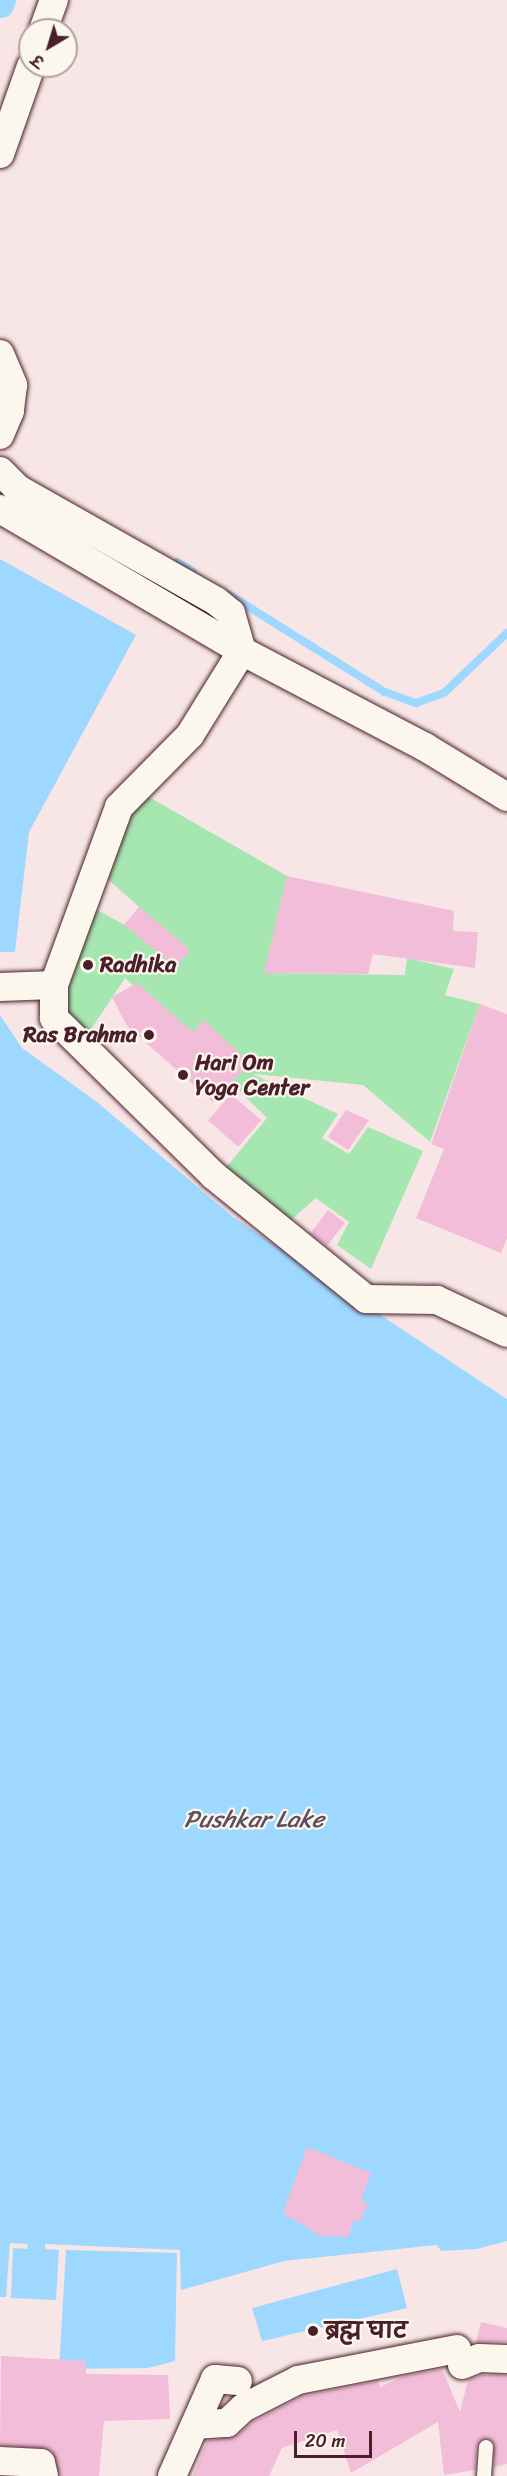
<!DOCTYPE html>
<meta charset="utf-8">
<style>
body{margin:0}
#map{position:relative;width:507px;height:2476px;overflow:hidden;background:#f8e6e6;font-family:Sriracha,"Playpen Sans Deva",sans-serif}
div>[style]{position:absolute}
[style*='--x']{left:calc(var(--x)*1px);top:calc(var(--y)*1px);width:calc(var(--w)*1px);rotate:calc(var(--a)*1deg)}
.green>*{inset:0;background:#a6e7b1}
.water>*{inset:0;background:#9fd8ff}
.stream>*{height:8px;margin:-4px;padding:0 4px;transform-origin:4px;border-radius:4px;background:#9fd8ff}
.canal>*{height:27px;margin:-13.5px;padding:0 13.5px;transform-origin:13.5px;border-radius:13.5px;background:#9fd8ff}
.building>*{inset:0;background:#f2bdd8;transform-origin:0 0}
.roads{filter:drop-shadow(0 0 2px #4a1f2b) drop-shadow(0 0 2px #4a1f2b)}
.lane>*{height:14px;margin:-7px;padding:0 7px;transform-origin:7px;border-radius:7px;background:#fbf7ec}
.street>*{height:28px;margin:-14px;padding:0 14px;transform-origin:14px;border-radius:14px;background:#fbf7ec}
.dots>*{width:16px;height:16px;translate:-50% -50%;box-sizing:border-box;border:3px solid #fbf7ec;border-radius:50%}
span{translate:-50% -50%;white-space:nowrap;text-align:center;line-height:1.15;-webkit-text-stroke:4.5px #fbf7ec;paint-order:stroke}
.poi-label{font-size:22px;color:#4a1f2b;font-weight:700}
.left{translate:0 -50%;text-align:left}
.right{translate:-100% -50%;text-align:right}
.water-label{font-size:24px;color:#5f4d60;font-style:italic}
.north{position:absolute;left:18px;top:18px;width:60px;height:60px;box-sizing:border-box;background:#fbf7ec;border:2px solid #b4a19f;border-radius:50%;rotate:218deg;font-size:16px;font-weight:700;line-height:24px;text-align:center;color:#4a1f2b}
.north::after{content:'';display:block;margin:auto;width:21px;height:27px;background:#4a1f2b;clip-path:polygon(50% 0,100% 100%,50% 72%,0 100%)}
.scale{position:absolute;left:294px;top:2431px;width:78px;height:27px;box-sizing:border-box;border:3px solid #4a1f2b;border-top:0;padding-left:8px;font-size:18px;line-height:21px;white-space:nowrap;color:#4a1f2b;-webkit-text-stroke:4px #fbf7ec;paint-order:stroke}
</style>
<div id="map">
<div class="green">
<div style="clip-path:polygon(142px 793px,287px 876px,265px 973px,405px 975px,407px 958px,454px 969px,445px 995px,480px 1004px,430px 1142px,363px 1085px,253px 1074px,338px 1114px,322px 1138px,349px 1154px,368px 1127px,423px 1151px,371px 1269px,337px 1245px,349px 1222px,316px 1198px,284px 1226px,222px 1172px,267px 1118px,125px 978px,90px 1031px,63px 1012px,90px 906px,125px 925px,175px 965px,139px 907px,101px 873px)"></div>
</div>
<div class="water">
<div style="clip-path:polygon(0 559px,136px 635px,29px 832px,15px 952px,0 952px)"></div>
<div style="clip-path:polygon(0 1015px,22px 1048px,97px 1102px,233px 1217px,507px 1399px,507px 2241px,477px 2249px,441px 2251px,437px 2245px,284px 2261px,181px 2290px,180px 2250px,45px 2244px,45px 2249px,59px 2250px,56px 2300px,11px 2298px,13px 2248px,27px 2249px,28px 2244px,10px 2243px,6px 2297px,0 2297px)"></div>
<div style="clip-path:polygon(66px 2250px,177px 2253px,175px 2361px,148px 2368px,59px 2369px)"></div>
<div style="clip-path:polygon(397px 2269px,407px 2308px,262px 2341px,252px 2308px)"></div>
</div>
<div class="stream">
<div style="--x:177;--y:562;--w:19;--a:32"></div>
<div style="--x:228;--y:594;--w:185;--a:32"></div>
<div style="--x:385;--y:692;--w:33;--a:20"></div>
<div style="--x:416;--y:703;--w:30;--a:-20"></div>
<div style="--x:444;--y:693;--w:87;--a:-43.6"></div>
</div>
<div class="canal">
<div style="--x:0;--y:4;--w:4;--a:-63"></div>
</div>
<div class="building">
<div style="clip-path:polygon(287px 876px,454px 911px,453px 931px,478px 932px,475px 968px,373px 954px,368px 974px,264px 973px)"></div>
<div style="left:139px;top:907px;width:67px;height:23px;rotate:40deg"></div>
<div style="clip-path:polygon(137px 983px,193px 1032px,204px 1020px,250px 1063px,213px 1102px,127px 1026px,112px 997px)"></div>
<div style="clip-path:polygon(480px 1004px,507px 1014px,507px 1238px,501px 1253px,416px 1218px,444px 1149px,431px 1144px)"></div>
<div style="left:231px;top:1094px;width:40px;height:35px;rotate:41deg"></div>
<div style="clip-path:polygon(346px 1110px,369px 1120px,348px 1150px,328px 1137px)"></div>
<div style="left:328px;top:1210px;width:21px;height:29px;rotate:37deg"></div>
<div style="clip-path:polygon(307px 2147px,371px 2173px,361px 2200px,368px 2203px,360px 2222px,354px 2220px,348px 2237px,321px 2236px,283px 2213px)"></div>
<div style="clip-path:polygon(481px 2322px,507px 2328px,507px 2342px,476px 2342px)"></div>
<div style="clip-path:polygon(1px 2356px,86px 2361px,86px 2374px,168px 2375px,170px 2419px,104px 2421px,99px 2476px,60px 2476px,51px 2450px,0 2445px)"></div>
<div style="clip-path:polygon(442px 2369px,460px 2412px,468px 2380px,482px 2375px,507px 2375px,507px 2464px,494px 2467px,494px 2444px,486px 2438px,477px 2446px,475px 2470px,444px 2475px,438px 2422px,351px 2473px,337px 2430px,282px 2448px,269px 2476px,193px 2476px,207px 2441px,238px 2435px,253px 2422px,303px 2396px,378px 2381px,380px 2387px,404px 2376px)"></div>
</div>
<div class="roads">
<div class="lane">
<div style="--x:484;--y:2476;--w:29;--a:-86"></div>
</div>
<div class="street">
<div style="--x:43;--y:30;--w:32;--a:-70"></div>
<div style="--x:0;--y:154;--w:93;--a:-70.6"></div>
<div style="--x:0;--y:354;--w:34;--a:67"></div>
<div style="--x:13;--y:385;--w:26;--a:97"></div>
<div style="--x:10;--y:411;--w:26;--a:113"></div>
<div style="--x:0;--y:471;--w:25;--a:45"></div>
<div style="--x:18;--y:489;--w:227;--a:29.5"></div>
<div style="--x:216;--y:601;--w:19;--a:39"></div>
<div style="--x:231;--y:613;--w:40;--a:74"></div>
<div style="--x:242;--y:651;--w:99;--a:121.8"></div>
<div style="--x:190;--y:735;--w:101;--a:134.6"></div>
<div style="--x:119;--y:807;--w:189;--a:110.1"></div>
<div style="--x:54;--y:985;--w:54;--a:177.9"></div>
<div style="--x:0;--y:509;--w:281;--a:30.4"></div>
<div style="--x:242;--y:651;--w:207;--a:27.7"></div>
<div style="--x:425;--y:747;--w:96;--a:31.4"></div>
<div style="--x:54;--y:985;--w:33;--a:90"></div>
<div style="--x:54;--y:1018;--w:223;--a:44.6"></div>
<div style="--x:213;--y:1175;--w:197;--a:39"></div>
<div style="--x:366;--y:1299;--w:71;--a:0.8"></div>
<div style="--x:437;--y:1300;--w:77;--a:25.2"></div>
<div style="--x:462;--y:2365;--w:18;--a:-22"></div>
<div style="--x:479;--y:2358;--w:28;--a:2"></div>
<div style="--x:195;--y:2425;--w:32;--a:-4"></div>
<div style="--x:227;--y:2423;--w:22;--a:-43"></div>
<div style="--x:243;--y:2408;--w:62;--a:-27"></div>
<div style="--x:298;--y:2380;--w:162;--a:-11"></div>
<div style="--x:0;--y:2461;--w:41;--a:2.8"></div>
<div style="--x:41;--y:2463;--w:13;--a:77"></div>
<div style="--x:172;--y:2476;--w:106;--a:-66.1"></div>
<div style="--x:215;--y:2379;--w:23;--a:5"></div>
</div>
</div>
<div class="dots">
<div style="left:88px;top:965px;background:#4a1f2b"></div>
<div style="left:149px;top:1035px;background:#4a1f2b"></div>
<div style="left:183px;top:1075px;background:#4a1f2b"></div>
<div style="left:313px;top:2331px;background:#4a1f2b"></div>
</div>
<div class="poi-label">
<span class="left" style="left:100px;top:965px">Radhika</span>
<span class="right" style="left:137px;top:1035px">Ras Brahma</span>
<span class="left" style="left:195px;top:1075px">Hari Om<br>Yoga Center</span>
<span class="left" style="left:325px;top:2331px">ब्रह्म घाट</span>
</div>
<div class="water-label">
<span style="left:254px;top:1820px">Pushkar Lake</span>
</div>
<div class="north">उ</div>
<div class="scale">20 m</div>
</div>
